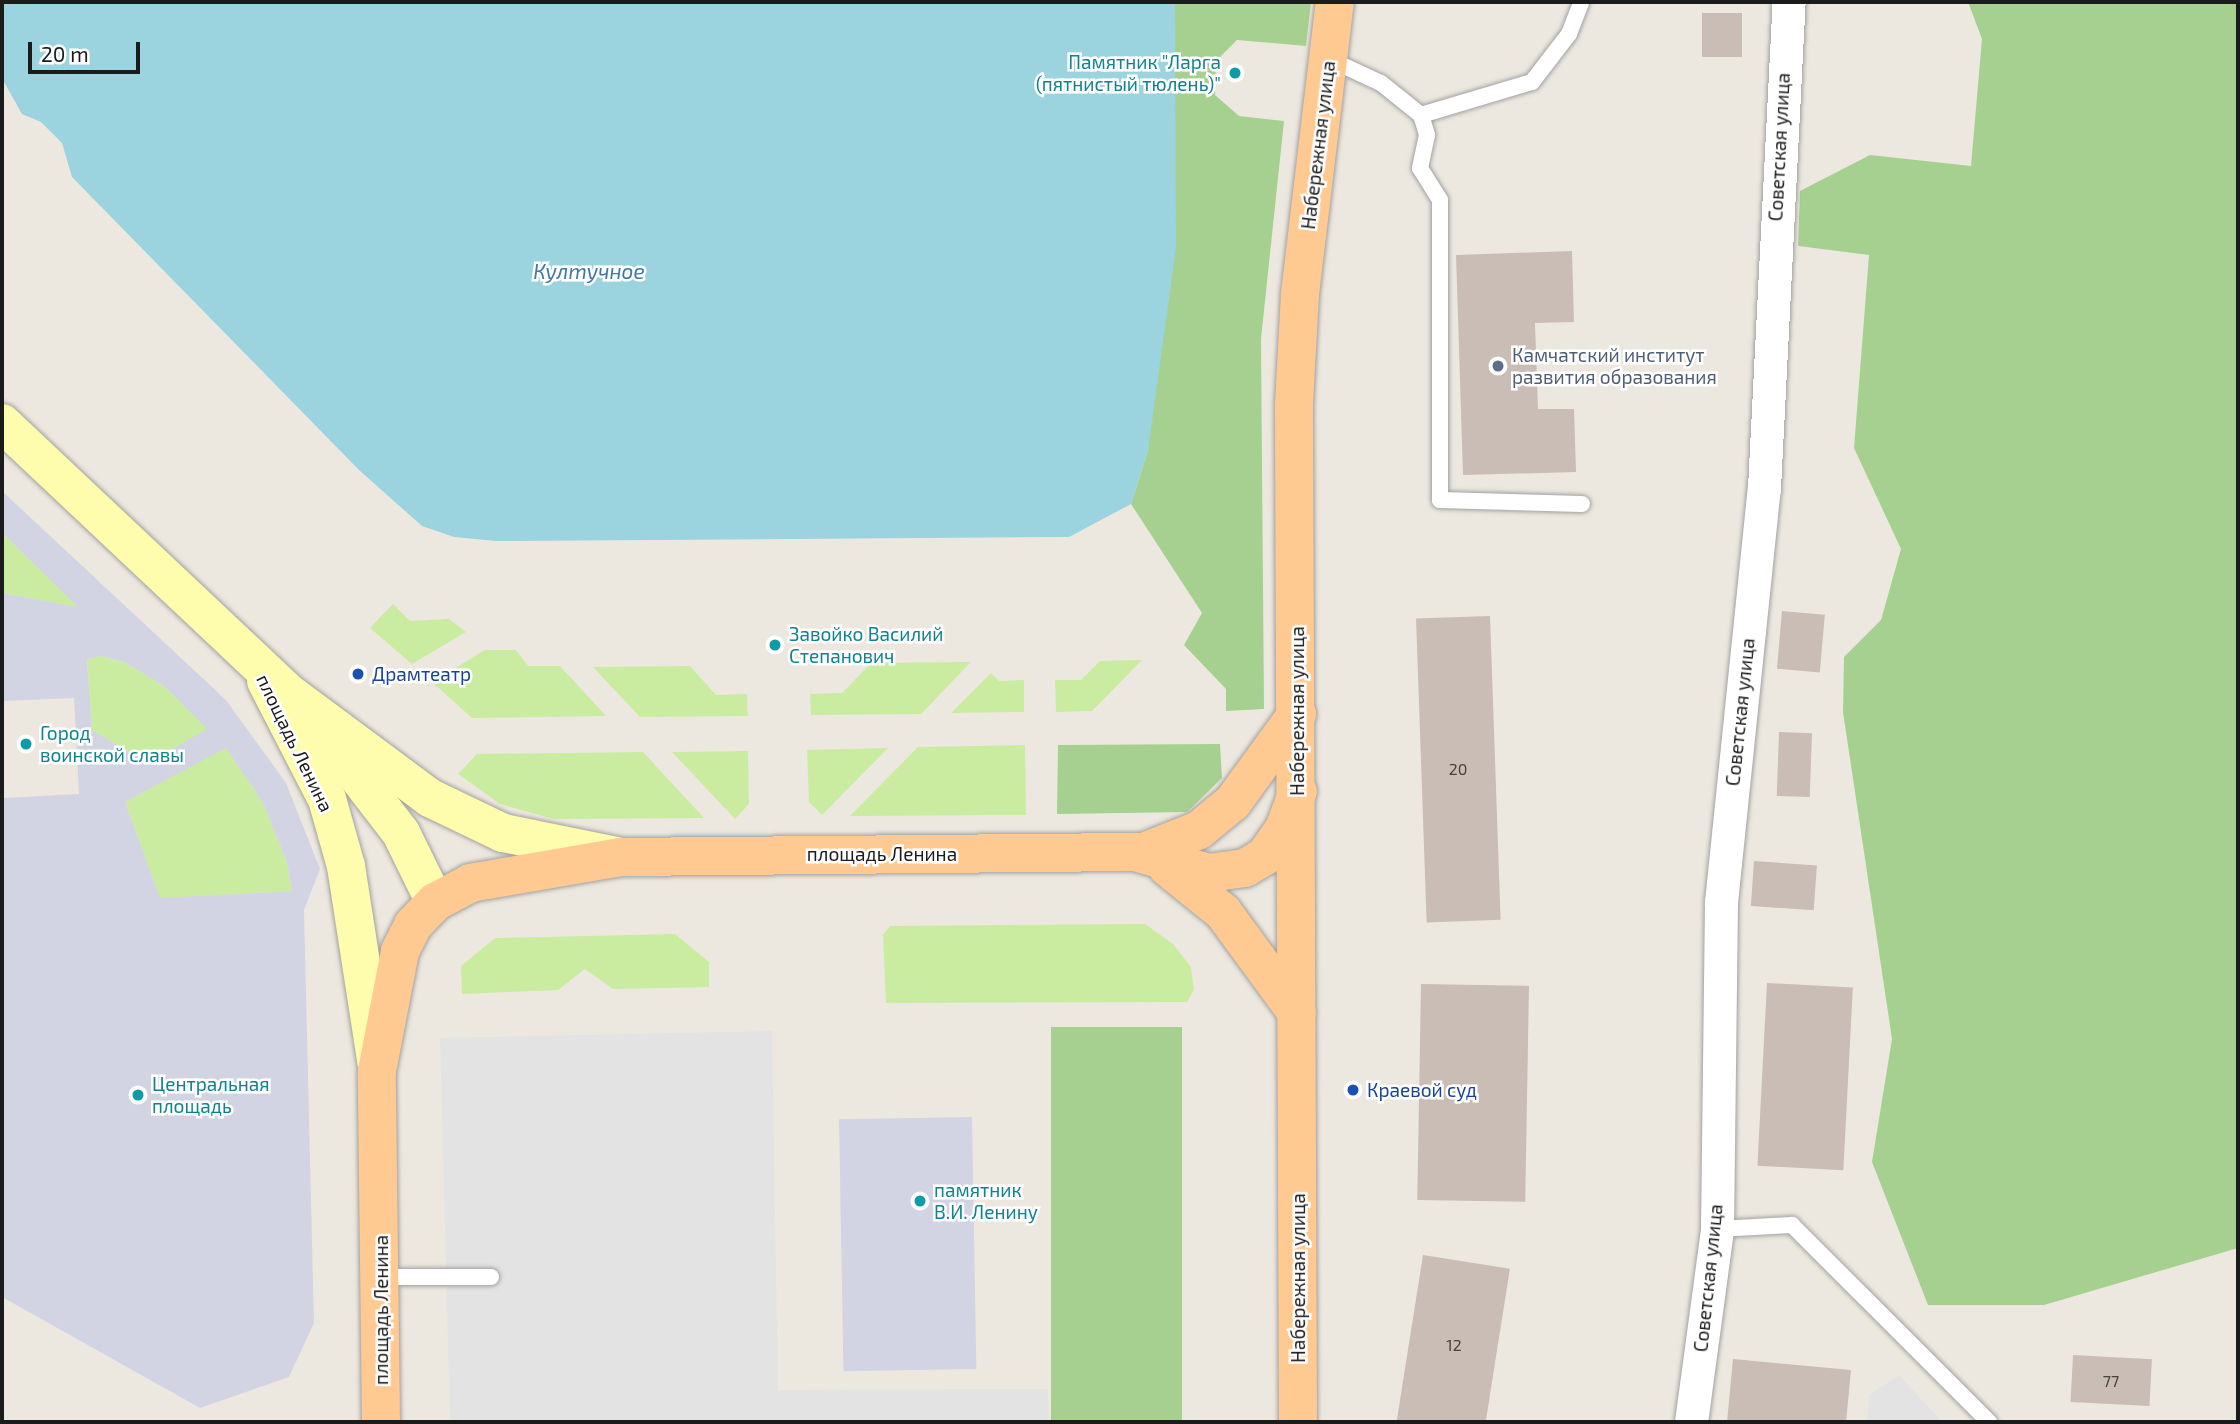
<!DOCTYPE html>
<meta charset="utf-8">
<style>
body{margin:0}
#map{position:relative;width:2240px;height:1424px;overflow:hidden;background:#ede8df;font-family:"Exo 2",sans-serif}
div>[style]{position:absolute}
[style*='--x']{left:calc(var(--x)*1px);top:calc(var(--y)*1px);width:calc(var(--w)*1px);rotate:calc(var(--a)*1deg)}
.grass>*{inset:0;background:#c9eca0}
.forest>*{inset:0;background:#a6d090;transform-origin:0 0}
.parking>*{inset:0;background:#e3e3e3}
.plaza>*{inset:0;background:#d3d4e3;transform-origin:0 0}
.water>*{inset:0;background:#9bd3df}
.building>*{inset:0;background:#c9bdb5;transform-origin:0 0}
.roads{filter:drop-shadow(0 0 2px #a2a2a2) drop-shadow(0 0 2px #a2a2a2)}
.lane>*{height:16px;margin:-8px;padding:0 8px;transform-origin:8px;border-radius:8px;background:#fff}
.street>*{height:33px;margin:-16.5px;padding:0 16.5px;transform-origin:16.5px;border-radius:16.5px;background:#fff}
.secondary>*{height:38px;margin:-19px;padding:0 19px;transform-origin:19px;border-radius:19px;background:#fefdad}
.primary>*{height:38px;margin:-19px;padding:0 19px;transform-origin:19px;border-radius:19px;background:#ffca92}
.dots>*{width:19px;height:19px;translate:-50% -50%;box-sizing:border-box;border:4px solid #fff;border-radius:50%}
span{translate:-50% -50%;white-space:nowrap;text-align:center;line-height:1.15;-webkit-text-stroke:5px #fff;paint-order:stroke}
.number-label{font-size:16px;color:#464442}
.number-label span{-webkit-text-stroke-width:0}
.culture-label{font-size:19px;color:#0d838f}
.right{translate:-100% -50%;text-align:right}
.left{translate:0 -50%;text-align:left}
.street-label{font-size:19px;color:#1b1b1b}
.service-label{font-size:19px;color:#4e5e75}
.transit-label{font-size:19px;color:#164399}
.water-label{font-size:21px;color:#4079a7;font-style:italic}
.frame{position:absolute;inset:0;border:4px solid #1b1b1b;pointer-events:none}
.scale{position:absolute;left:28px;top:42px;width:112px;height:32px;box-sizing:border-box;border:4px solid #1b1b1b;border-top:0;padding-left:9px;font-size:21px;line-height:24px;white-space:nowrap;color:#1b1b1b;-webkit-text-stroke:5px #fff;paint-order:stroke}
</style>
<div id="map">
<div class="grass">
<div style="clip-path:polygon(2px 533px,80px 608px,2px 593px)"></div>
<div style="clip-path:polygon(393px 604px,410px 621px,449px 619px,466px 632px,412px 664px,370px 628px)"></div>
<div style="clip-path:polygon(485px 650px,516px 650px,528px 666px,560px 666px,606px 716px,472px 718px,432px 682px)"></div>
<div style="clip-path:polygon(101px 656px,124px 662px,164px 686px,208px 729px,148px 763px,92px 730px,87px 658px)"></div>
<div style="clip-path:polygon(1142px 660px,1092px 711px,1056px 712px,1055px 680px,1081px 680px,1100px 661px)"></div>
<div style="clip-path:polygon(971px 662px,921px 714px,811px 715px,810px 694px,842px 693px,871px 663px)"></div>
<div style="clip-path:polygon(690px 666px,716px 695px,747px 694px,748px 716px,640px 717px,593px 667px)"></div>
<div style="clip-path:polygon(991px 673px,999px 681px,1024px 680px,1024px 712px,951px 713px)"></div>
<div style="clip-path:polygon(1025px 745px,1026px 815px,850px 816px,918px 747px)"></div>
<div style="clip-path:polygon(226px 747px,263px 803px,287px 863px,292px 891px,160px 899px,125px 802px)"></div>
<div style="clip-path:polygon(888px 748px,822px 815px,809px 802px,807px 750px)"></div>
<div style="clip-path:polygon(748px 751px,749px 804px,735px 819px,672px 752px)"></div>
<div style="clip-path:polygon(643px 752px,704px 818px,554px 819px,500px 804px,458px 774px,477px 754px)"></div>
<div style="clip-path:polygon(1145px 924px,1173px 944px,1191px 967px,1194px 990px,1187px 1002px,886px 1003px,883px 935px,890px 926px)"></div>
<div style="clip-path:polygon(675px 934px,709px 962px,709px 987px,613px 989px,585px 969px,558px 990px,462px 994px,461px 966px,495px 938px)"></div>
</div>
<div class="forest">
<div style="clip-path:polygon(1175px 2px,1311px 2px,1306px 46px,1237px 40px,1216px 61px,1215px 95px,1239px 116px,1284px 121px,1261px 339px,1264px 709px,1226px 711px,1226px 689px,1184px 645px,1202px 613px,1131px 504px,1148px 450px)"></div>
<div style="clip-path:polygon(1968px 2px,2238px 2px,2238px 1248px,2044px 1305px,1928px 1305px,1872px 1162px,1892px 1039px,1843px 712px,1844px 657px,1881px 620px,1901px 549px,1854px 448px,1869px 255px,1798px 246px,1800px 191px,1870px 155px,1971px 166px,1982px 39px)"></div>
<div style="clip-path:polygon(1220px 744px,1222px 778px,1187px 812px,1057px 814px,1058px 745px)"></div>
<div style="left:1051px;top:1027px;width:131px;height:395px"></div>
</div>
<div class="parking">
<div style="clip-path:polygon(772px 1031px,778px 1390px,1048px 1389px,1049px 1422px,450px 1422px,440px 1038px)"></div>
<div style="clip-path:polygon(1899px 1375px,1942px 1422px,1867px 1422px,1869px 1395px)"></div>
</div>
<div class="plaza">
<div style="clip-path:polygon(evenodd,2px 491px,226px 700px,286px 783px,320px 869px,304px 910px,314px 1323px,289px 1377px,200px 1408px,2px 1297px,2px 798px,79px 794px,74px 698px,2px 701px,2px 593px,78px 607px,2px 533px,2px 491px,101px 656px,124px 662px,164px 686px,207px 729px,148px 763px,92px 730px,87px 659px,101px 656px,2px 491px,226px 748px,263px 803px,287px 863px,292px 891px,160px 898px,125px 802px,226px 748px)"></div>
<div style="left:972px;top:1117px;width:252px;height:133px;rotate:89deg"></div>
</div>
<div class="water">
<div style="clip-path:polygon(2px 2px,1175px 2px,1176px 248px,1148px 450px,1131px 504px,1069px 537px,496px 541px,454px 537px,422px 526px,359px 470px,72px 177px,62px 143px,41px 122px,22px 114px,4px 82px)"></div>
</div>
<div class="building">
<div style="left:1702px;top:13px;width:40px;height:44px"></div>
<div style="clip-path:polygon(1572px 251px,1574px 322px,1535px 323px,1538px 409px,1574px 409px,1576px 472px,1463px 475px,1456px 255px)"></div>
<div style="left:1782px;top:611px;width:43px;height:58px;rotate:5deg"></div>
<div style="left:1490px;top:616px;width:304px;height:74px;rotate:88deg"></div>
<div style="left:1779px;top:732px;width:33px;height:64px;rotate:2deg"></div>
<div style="left:1754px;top:861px;width:63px;height:45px;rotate:4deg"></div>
<div style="left:1767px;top:983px;width:86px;height:183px;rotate:3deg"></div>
<div style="left:1421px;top:984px;width:108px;height:216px;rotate:1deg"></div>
<div style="left:1423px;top:1255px;width:88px;height:169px;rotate:9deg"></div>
<div style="left:2073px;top:1355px;width:79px;height:47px;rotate:3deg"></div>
<div style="clip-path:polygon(1733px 1359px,1851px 1370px,1846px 1422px,1727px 1422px)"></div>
</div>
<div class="roads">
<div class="lane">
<div style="--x:1329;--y:59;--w:57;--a:24.8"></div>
<div style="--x:1381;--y:83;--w:51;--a:38.7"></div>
<div style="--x:1421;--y:115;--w:116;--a:-16.6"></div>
<div style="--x:1532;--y:82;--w:61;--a:-52.4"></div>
<div style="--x:1569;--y:34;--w:34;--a:-69"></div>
<div style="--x:1421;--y:115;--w:21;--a:73"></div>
<div style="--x:1427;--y:135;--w:34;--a:102"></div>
<div style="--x:1420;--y:168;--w:38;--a:58"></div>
<div style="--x:1440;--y:200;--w:300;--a:90"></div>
<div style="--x:1440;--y:500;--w:142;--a:1.6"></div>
<div style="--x:1717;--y:1229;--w:75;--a:-3.1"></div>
<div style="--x:1792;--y:1225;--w:279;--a:45"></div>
<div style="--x:381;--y:1277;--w:110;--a:0"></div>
</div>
<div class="street">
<div style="--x:1691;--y:1422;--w:195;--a:-82.3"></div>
<div style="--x:1717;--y:1229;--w:327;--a:-89.3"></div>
<div style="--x:1721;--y:902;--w:416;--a:-84.1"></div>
<div style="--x:1764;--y:488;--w:487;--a:-87.1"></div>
</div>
<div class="secondary">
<div style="--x:2;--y:423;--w:395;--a:43.3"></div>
<div style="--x:290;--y:694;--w:174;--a:36.6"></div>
<div style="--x:430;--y:798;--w:81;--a:25.6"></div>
<div style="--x:503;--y:833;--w:120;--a:11.5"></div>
<div style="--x:266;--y:681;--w:133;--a:62.7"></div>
<div style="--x:327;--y:799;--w:70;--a:74.2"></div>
<div style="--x:346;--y:866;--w:202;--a:81.2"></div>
<div style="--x:330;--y:741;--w:116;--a:52.3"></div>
<div style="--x:401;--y:833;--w:77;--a:63.8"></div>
</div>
<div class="primary">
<div style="--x:1144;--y:852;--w:59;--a:-21.8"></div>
<div style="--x:1199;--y:830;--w:44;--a:-39.5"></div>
<div style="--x:1233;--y:802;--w:109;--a:-54"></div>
<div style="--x:1167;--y:867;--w:72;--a:38.8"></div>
<div style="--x:1223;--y:912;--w:125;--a:53.8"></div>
<div style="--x:381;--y:1422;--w:351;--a:-90.7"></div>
<div style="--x:377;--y:1071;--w:122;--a:-79.1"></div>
<div style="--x:400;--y:951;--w:29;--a:-63"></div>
<div style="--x:413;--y:925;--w:32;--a:-46"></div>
<div style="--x:435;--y:902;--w:40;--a:-28"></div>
<div style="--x:470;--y:883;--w:153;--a:-9.8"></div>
<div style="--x:621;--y:857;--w:514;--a:-0.56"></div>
<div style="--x:1135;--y:852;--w:77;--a:15.8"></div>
<div style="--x:1209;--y:873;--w:36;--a:-8"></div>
<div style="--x:1245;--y:868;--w:23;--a:-31"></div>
<div style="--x:1265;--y:856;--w:33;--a:-55"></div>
<div style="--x:1284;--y:829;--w:40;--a:-69.8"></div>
<div style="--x:1298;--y:1422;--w:1018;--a:-90.23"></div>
<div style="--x:1294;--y:404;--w:110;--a:-86.9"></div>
<div style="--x:1300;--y:294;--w:294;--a:-83.2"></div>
</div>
</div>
<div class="dots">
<div style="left:1235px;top:73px;background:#0f9aa8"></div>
<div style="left:1498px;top:366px;background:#5c6f8a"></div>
<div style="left:775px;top:645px;background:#0f9aa8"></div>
<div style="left:358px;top:674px;background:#1a4fb4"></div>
<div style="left:26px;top:744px;background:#0f9aa8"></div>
<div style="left:1353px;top:1090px;background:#1a4fb4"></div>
<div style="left:138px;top:1095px;background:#0f9aa8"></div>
<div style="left:920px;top:1201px;background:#0f9aa8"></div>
</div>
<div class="number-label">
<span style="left:1458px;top:769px">20</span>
<span style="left:1454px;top:1345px">12</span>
<span style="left:2111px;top:1381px">77</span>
</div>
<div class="culture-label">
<span class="right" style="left:1221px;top:73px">Памятник "Ларга<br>(пятнистый тюлень)"</span>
<span class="left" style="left:789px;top:645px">Завойко Василий<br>Степанович</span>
<span class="left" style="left:40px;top:744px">Город<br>воинской славы</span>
<span class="left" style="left:152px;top:1095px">Центральная<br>площадь</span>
<span class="left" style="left:934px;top:1201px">памятник<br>В.И. Ленину</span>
</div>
<div class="street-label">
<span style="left:1318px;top:145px;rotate:-83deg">Набережная улица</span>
<span style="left:1779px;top:147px;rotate:-87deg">Советская улица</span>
<span style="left:1297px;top:711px;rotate:-90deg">Набережная улица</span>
<span style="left:1740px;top:712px;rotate:-84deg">Советская улица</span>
<span style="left:295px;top:743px;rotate:64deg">площадь Ленина</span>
<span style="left:882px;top:854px">площадь Ленина</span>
<span style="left:1298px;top:1278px;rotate:-90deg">Набережная улица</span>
<span style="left:1708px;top:1278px;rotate:-84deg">Советская улица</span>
<span style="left:381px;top:1310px;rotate:-90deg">площадь Ленина</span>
</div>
<div class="service-label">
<span class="left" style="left:1512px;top:366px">Камчатский институт<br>развития образования</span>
</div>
<div class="transit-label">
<span class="left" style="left:372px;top:674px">Драмтеатр</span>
<span class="left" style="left:1367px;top:1090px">Краевой суд</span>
</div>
<div class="water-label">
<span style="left:589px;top:271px">Култучное</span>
</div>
<div class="frame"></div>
<div class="scale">20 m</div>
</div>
